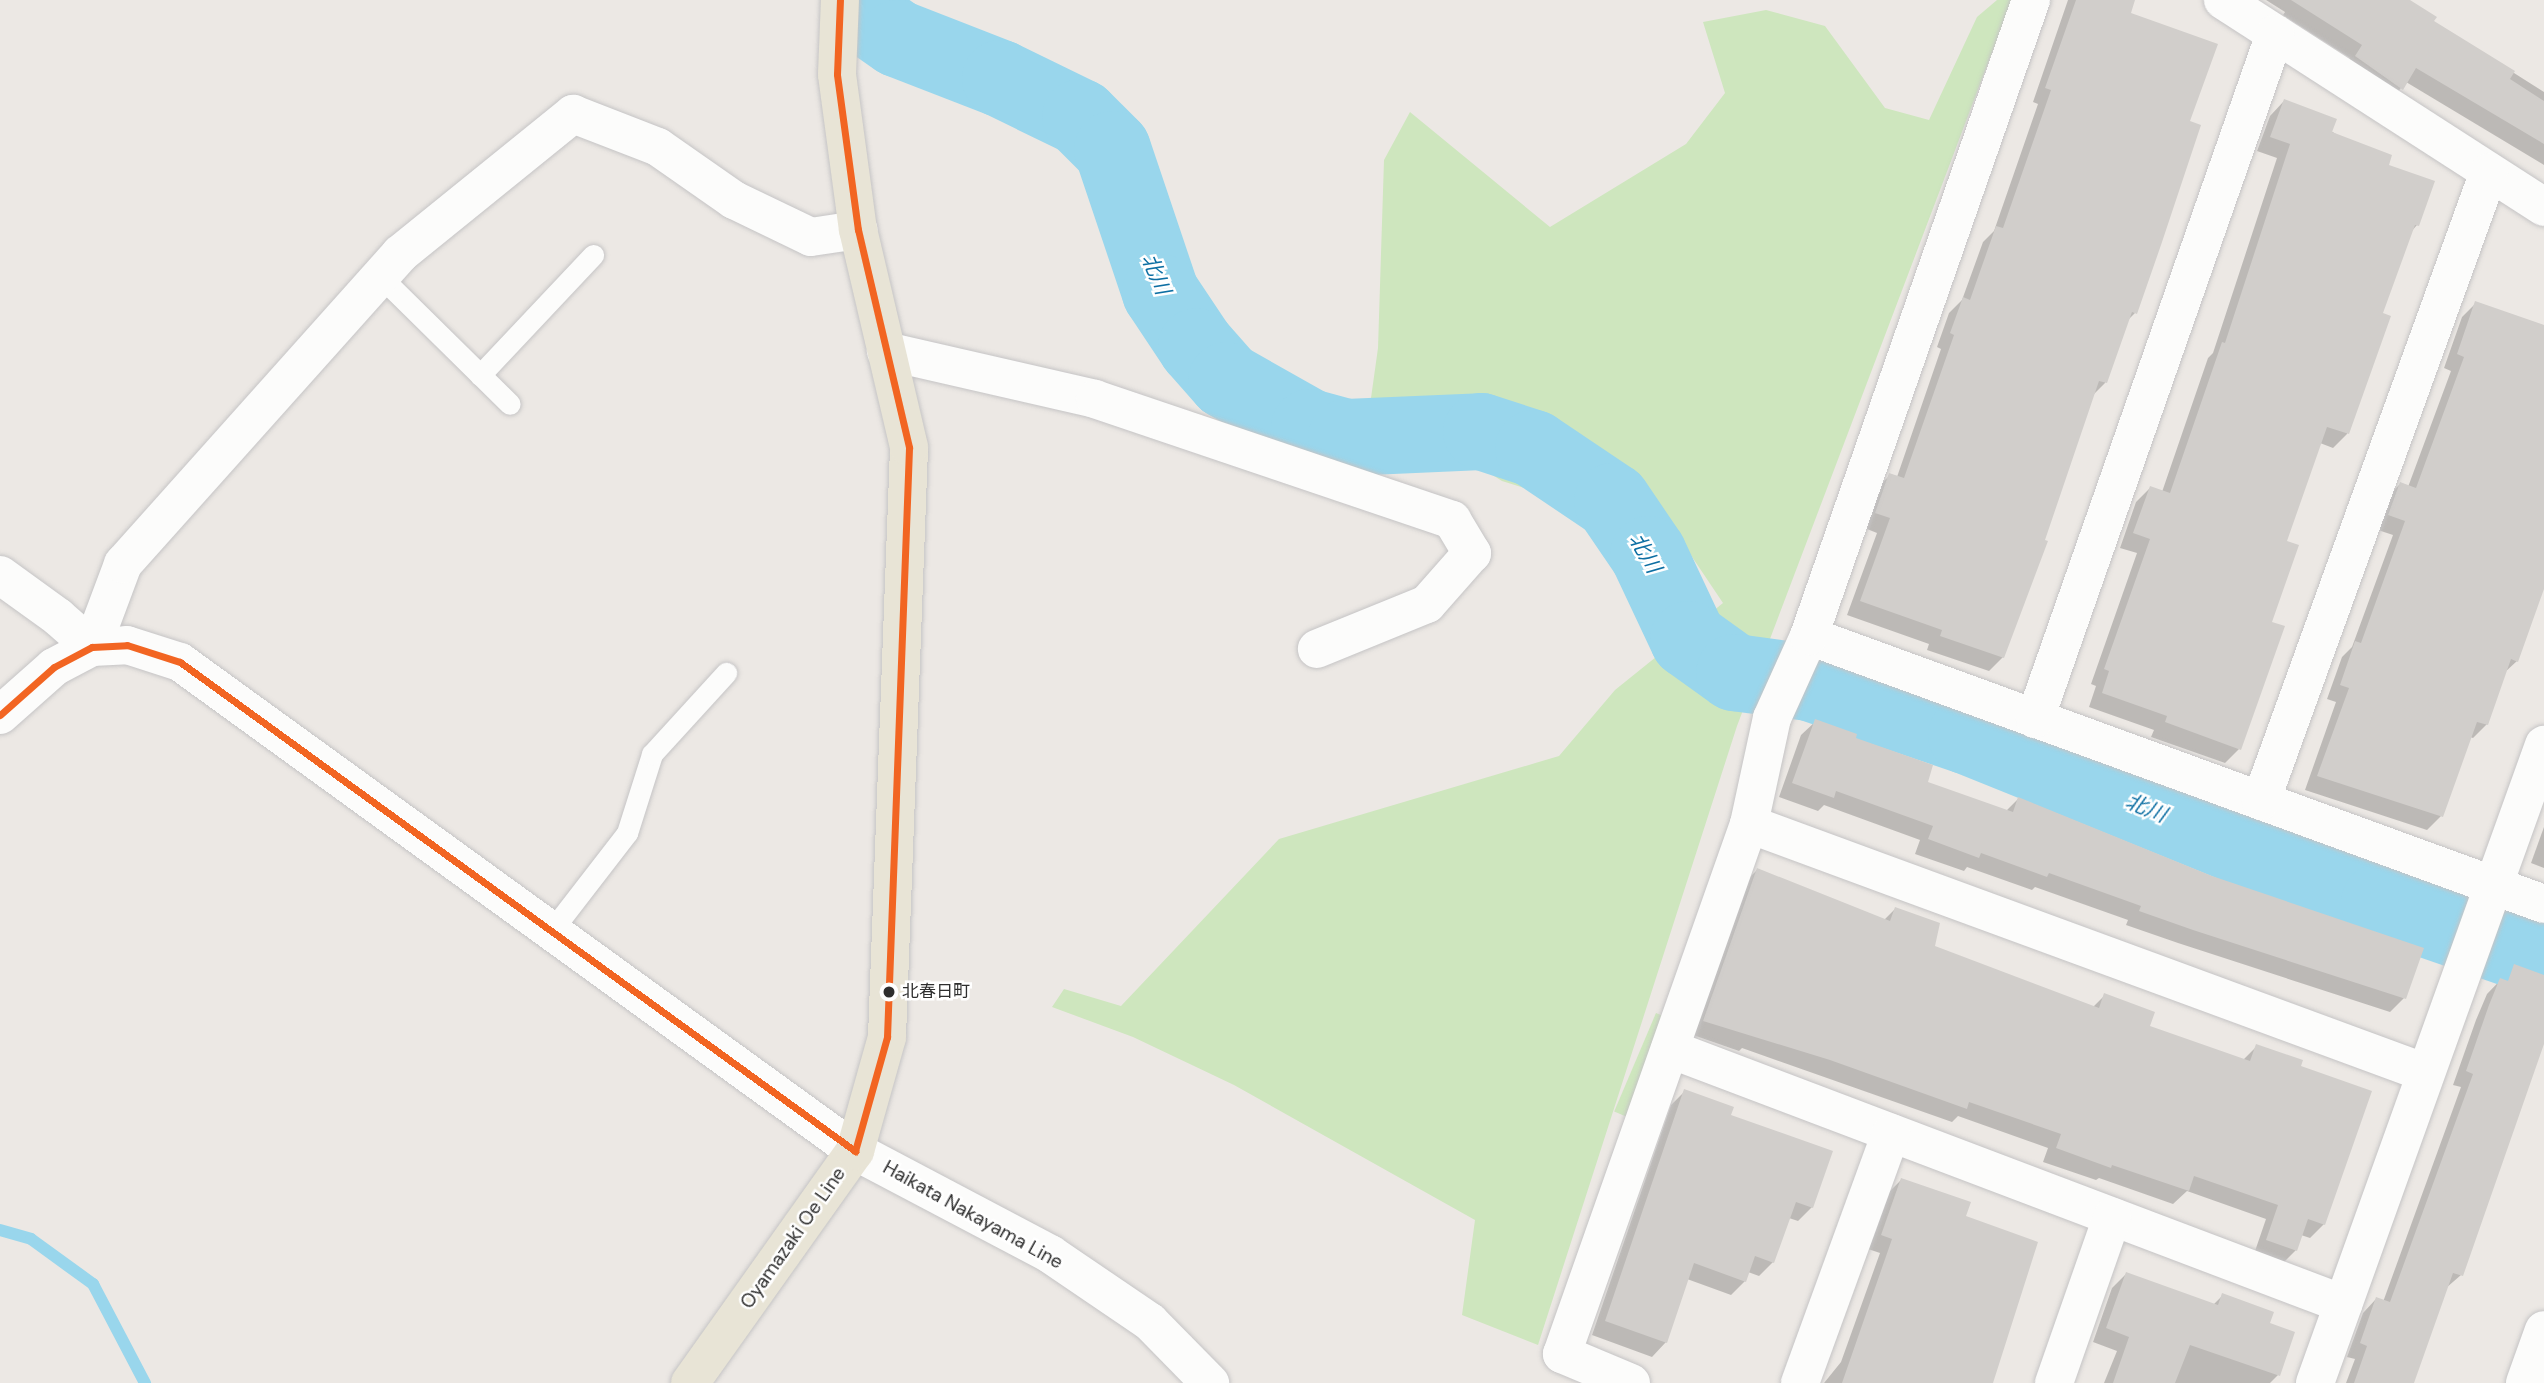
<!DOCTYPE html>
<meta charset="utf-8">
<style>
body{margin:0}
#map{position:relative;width:2544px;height:1383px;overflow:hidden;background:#ece8e4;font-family:"DM Sans","Noto Sans JP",sans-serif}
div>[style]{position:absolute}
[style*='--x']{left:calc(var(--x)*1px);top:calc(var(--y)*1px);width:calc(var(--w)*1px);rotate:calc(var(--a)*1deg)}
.green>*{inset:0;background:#cee6be;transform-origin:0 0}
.shadow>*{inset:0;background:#0003}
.stream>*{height:12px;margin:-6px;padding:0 6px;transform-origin:6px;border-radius:6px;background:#99d6ec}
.river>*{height:77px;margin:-38.5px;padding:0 38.5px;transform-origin:38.5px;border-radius:38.5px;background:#99d6ec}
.building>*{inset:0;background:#d1cecb}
.roads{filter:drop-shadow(0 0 2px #c5c4c5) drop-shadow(0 0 2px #c5c4c5)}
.lane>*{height:21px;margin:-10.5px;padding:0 10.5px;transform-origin:10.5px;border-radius:10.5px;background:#fcfcfb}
.street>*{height:38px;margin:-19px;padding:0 19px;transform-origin:19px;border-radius:19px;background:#fcfcfb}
.secondary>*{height:38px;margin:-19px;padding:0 19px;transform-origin:19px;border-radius:19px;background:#fcfcfb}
.primary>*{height:38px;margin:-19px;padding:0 19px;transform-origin:19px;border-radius:19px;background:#e8e4d6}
.bus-1>*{height:7px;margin:-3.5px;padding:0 3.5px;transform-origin:3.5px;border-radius:3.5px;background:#f26522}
.dots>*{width:19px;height:19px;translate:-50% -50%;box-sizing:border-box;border:4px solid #fff;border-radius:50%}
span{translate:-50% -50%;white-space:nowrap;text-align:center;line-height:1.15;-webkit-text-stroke:5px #fff;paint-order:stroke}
.bus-label{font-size:17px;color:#2e2e2e}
.left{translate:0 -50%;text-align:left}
.street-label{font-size:19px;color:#2e2e2e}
.water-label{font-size:21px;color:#0d6fa3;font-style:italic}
</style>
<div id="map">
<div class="green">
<div style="clip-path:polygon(1997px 0,2012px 0,1737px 726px,1538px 1345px,1462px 1315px,1475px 1220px,1234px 1085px,1133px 1037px,1052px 1007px,1064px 989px,1121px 1006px,1279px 839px,1559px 756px,1615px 690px,1723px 603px,1678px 536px,1502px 481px,1371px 398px,1378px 348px,1384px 160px,1410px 112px,1550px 227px,1686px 144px,1725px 93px,1703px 22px,1766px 10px,1825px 26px,1885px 108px,1929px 120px,1977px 17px)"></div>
<div style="left:1656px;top:1013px;width:34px;height:107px;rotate:23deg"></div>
</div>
<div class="shadow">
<div style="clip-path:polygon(2068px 0,2134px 0,2129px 14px,2188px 122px,2135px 313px,2127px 321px,2105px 383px,2092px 396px,2003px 657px,1989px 671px,1927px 650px,1929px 644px,1847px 615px,1877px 533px,1862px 527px,1876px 489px,1890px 475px,1897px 477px,1941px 349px,1937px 347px,1949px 313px,1962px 300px,1983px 242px,1994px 231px,2038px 104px,2033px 102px)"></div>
<div style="clip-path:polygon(2266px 0,2407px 0,2432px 21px,2544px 92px,2544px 165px,2406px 82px,2389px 102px,2343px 69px,2350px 58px,2283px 15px,2285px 12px)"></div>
<div style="clip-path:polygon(2284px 101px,2386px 166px,2417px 225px,2410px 233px,2381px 314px,2389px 317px,2347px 434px,2333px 448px,2320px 443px,2285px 542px,2239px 749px,2225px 763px,2151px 737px,2154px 730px,2089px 707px,2096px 686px,2091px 684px,2137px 553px,2120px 548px,2136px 502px,2150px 488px,2162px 492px,2208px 358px,2213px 353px,2277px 158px,2257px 151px,2270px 116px)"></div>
<div style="clip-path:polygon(2476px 303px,2544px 343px,2544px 576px,2517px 661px,2504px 673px,2487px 724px,2473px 738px,2470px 737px,2441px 816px,2427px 830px,2305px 790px,2336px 702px,2327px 699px,2342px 657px,2352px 647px,2393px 535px,2375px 529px,2386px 498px,2400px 484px,2408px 487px,2451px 371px,2444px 368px,2462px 317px)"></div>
<div style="clip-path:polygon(1816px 721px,1853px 739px,1925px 783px,2006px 811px,2018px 799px,2404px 998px,2390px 1012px,2178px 943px,2126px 925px,2128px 920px,2035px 887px,2032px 890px,1967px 867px,1964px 871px,1915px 854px,1920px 840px,1824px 805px,1818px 811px,1779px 797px,1801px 735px)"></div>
<div style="clip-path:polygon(2544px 827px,2544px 868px,2531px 863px)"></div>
<div style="clip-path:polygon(1757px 870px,1883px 921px,1895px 909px,1932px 947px,2092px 1008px,2105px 995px,2148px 1027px,2243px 1060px,2257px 1046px,2299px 1068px,2324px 1224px,2310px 1238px,2301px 1235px,2296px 1250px,2282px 1264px,2254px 1254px,2266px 1219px,2187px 1191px,2173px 1204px,2099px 1178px,2096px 1180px,2043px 1162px,2048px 1148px,1958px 1116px,1952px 1122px,1742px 1048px,1739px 1051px,1690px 1034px,1743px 884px)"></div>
<div style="clip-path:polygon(2514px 966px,2544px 976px,2544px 1039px,2461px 1275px,2446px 1288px,2413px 1383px,2346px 1383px,2355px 1359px,2347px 1357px,2363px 1313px,2376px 1299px,2383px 1302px,2461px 1087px,2453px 1085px,2476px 1020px,2487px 994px)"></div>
<div style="clip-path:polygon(1685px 1091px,1729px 1116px,1812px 1207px,1798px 1221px,1789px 1218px,1773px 1262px,1759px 1276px,1748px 1272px,1745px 1281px,1731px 1295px,1687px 1279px,1666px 1342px,1652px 1357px,1592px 1335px,1671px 1105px)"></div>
<div style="clip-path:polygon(1901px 1180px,1990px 1383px,1824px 1383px,1841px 1362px,1880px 1253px,1868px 1249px,1887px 1194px)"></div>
<div style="clip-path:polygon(2126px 1274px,2213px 1305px,2223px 1295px,2267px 1324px,2278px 1375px,2270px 1383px,2104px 1383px,2117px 1351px,2093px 1342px,2112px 1288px)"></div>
</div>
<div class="stream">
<div style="--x:0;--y:1230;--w:32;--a:16"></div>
<div style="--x:31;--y:1239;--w:77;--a:36"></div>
<div style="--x:93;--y:1284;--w:112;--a:62.3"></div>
</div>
<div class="river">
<div style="--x:874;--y:22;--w:28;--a:35"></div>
<div style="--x:897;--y:38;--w:110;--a:21.2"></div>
<div style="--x:1000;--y:78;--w:89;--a:26"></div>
<div style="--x:1080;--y:117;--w:45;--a:45"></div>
<div style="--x:1112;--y:149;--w:151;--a:71.4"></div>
<div style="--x:1160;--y:292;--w:65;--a:56.3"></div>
<div style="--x:1196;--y:346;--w:45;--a:48.6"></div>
<div style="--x:1226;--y:380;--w:95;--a:29.5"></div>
<div style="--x:1309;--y:427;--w:38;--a:15"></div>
<div style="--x:1346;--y:437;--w:135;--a:-2.5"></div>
<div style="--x:1481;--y:431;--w:55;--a:18.1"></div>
<div style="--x:1533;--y:448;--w:95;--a:33.9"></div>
<div style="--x:1612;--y:501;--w:64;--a:55.8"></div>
<div style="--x:1648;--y:554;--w:94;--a:64.8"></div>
<div style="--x:1688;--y:639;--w:57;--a:35.7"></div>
<div style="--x:1734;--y:672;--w:76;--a:7.6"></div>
<div style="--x:1809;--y:682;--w:166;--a:18.7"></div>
<div style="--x:1966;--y:735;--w:445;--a:22"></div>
<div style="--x:2379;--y:902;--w:175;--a:19.1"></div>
</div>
<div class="building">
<div style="clip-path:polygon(2076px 0,2135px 0,2131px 13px,2218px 44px,2190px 121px,2201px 125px,2161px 245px,2137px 314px,2132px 312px,2107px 383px,2099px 381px,2045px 540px,2048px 541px,2004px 658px,1940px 636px,1942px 630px,1860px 601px,1890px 518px,1875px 513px,1889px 473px,1904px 478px,1954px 335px,1950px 333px,1963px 297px,1970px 300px,1996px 226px,2003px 228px,2051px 90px,2045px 88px)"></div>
<div style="clip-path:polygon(2291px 0,2410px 0,2437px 17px,2434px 21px,2515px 71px,2510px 79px,2544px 101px,2544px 144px,2416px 68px,2403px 90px,2355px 56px,2362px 45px)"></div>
<div style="clip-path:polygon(2284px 99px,2337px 119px,2332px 132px,2392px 155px,2389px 165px,2435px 181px,2419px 226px,2415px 225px,2383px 313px,2391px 316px,2349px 434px,2327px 427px,2287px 541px,2299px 545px,2272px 622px,2285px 626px,2241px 750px,2165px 722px,2167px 716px,2102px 693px,2109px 671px,2104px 669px,2150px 539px,2133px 533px,2150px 486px,2170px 493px,2222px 342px,2225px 343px,2290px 144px,2270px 137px)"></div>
<div style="clip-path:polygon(2475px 301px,2544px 325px,2544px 589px,2518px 662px,2511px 659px,2488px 725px,2477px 722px,2443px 817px,2317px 776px,2349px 688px,2340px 685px,2355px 641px,2361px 643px,2405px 521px,2388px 515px,2400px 482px,2416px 488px,2464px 357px,2457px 354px)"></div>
<div style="clip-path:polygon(1815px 719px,1857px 734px,1856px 738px,1933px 765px,1928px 782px,2013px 812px,2018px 797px,2212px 876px,2424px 948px,2406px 999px,2193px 930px,2139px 911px,2141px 906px,2049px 873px,2047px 877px,1981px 853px,1979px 858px,1928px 839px,1933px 826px,1836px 791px,1834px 798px,1792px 783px)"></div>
<div style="clip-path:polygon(1757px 868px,1890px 921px,1895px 907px,1940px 923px,1935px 946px,2099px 1008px,2104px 993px,2155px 1012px,2150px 1026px,2250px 1061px,2256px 1044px,2303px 1060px,2301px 1066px,2372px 1091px,2325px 1225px,2308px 1219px,2297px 1251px,2266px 1240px,2278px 1205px,2194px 1176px,2189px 1191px,2112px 1165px,2111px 1168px,2056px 1148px,2061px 1134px,1969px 1102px,1967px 1109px,1830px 1060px,1703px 1021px)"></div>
<div style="clip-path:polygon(2514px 964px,2544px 975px,2544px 1044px,2463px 1276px,2453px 1273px,2414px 1383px,2354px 1383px,2367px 1346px,2360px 1343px,2376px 1297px,2390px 1302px,2473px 1074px,2466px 1071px,2489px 1005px,2500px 978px,2508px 981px)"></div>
<div style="clip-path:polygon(1684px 1089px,1734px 1107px,1731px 1115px,1833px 1151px,1813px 1208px,1796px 1202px,1774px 1263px,1755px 1256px,1746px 1282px,1694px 1263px,1667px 1343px,1605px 1321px)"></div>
<div style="clip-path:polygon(1901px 1178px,1971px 1202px,1966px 1216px,2038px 1242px,1993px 1383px,1842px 1383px,1892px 1239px,1881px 1235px)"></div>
<div style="clip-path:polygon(2126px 1272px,2218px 1305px,2222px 1293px,2274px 1312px,2270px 1323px,2295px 1332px,2280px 1376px,2190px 1345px,2175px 1383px,2113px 1383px,2129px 1337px,2106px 1328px)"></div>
</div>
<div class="roads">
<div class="lane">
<div style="--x:380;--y:276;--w:182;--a:44.6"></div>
<div style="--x:480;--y:375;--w:165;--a:-46.7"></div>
<div style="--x:552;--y:930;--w:123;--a:-52.3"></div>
<div style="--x:627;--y:833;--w:83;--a:-72.4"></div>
<div style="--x:652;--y:754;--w:110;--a:-47.6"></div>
</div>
<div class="street">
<div style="--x:2223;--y:0;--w:382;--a:32.8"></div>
<div style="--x:886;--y:351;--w:214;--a:12.9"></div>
<div style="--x:1095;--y:399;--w:377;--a:18.7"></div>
<div style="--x:1452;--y:520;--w:39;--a:59"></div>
<div style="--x:1472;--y:553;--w:68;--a:131.4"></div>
<div style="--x:1427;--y:604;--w:119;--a:157.8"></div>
<div style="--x:0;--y:575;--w:72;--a:35.9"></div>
<div style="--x:58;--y:617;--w:45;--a:41.4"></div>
<div style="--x:92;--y:647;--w:89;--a:-69.5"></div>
<div style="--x:123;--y:564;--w:416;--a:-48.2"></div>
<div style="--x:400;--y:254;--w:223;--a:-39"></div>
<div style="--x:573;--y:114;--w:91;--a:21.2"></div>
<div style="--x:658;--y:147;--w:93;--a:34.9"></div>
<div style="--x:734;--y:200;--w:85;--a:25.7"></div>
<div style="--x:811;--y:237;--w:48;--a:-8.5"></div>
<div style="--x:1809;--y:636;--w:782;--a:20.03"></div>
<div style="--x:2035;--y:719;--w:726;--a:-70.69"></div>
<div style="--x:2261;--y:801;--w:669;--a:-70.08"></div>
<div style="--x:1749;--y:824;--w:721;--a:20.19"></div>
<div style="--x:1670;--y:1049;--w:720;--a:20.75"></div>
<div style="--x:1631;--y:1383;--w:75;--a:-157.2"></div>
<div style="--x:1562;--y:1354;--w:562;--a:-70.57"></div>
<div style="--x:1749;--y:824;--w:108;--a:-77.8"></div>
<div style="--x:1772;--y:718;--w:90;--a:-65.7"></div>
<div style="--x:1809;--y:636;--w:674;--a:-70.76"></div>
<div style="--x:1800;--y:1383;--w:266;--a:-70"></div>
<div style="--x:2054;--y:1383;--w:176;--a:-70.7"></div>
<div style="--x:2315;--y:1383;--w:678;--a:-70.26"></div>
</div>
<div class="secondary">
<div style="--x:0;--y:715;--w:72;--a:-41.6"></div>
<div style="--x:54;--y:667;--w:43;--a:-27.8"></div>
<div style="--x:92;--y:647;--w:35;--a:-3"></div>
<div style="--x:127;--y:645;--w:56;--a:17.8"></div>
<div style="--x:180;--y:662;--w:834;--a:35.92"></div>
<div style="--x:855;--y:1151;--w:221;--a:27.8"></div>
<div style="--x:1050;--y:1254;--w:121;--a:34.2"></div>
<div style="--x:1150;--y:1322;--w:86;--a:45.5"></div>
<div style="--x:2525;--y:1383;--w:56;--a:-70.3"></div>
</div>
<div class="primary">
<div style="--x:690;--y:1383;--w:285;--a:-54.6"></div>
<div style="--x:855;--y:1151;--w:118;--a:-74.3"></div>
<div style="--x:887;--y:1037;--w:590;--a:-87.86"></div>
<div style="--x:909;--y:447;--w:223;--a:-103.2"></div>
<div style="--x:858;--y:230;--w:157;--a:-97.7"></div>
<div style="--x:837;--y:74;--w:74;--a:-87.7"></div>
</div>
</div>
<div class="bus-1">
<div style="--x:0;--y:715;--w:72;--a:-41.6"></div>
<div style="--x:54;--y:667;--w:43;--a:-27.8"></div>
<div style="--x:92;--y:647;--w:35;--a:-3"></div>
<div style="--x:127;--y:645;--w:56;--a:17.8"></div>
<div style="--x:180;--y:662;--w:834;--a:35.92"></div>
<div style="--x:855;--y:1151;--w:118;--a:-74.3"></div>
<div style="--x:887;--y:1037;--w:590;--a:-87.86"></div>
<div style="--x:909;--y:447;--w:223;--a:-103.2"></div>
<div style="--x:858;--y:230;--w:157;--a:-97.7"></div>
<div style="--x:837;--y:74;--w:74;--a:-87.7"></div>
</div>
<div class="dots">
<div style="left:889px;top:992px;background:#2e2e2e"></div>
</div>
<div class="bus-label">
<span class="left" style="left:902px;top:992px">北春日町</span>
</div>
<div class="street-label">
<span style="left:973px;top:1215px;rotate:29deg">Haikata Nakayama Line</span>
<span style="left:793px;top:1238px;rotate:-55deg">Oyamazaki Oe Line</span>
</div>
<div class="water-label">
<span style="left:1156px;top:274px;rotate:67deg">北川</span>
<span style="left:1645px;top:553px;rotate:60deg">北川</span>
<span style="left:2146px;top:808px;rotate:22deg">北川</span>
</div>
</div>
